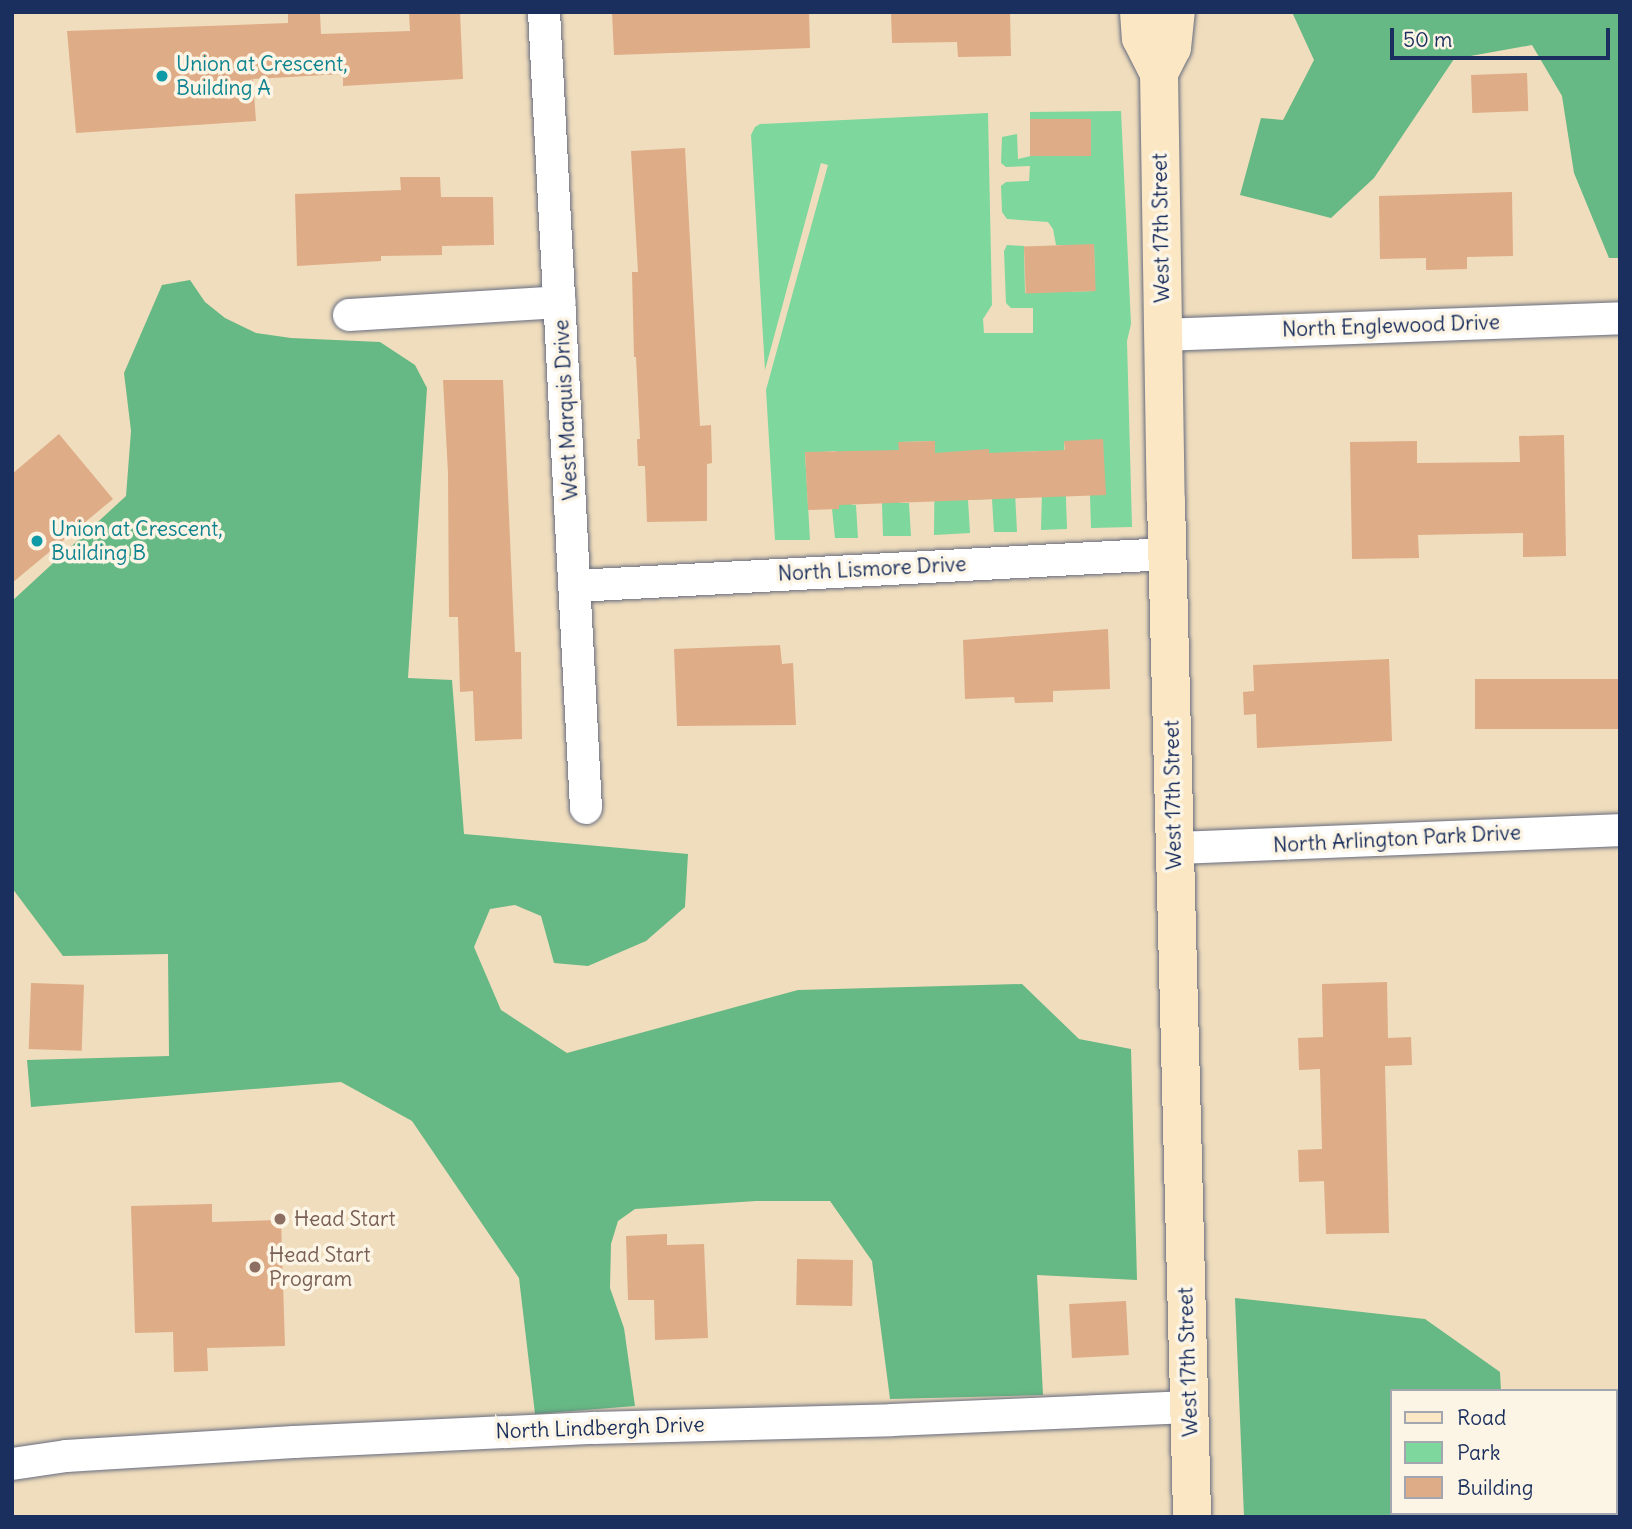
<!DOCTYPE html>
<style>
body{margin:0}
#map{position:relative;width:1632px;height:1529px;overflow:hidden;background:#f0ddbd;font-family:Delius,sans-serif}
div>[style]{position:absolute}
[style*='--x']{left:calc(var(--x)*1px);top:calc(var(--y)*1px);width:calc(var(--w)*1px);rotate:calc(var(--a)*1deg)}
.green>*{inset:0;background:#7ed79d}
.forest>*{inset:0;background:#66b884}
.building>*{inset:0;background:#deac86;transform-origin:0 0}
.roads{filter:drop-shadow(0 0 2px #666c7f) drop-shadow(0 0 2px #666c7f)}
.street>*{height:32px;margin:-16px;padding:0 16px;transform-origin:16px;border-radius:16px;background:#fff}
.secondary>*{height:38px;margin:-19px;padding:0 19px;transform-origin:19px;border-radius:19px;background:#fbe7c3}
.dots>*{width:19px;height:19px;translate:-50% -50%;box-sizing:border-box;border:4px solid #fcf5e5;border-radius:50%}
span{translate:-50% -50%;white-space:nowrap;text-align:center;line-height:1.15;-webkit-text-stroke:7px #fcf5e5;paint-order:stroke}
.culture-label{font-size:21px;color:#0d838f}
.left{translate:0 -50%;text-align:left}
.street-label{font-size:21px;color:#1b2f5e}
.education-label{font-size:21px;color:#785e54}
.frame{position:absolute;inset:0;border:14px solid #1b2f5e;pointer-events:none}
.legend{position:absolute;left:1390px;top:1389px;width:228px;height:126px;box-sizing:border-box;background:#fcf5e5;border:2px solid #a2a6af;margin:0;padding:9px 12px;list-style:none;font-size:21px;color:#1b2f5e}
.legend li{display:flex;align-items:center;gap:14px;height:35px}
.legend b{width:35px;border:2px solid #a2a6af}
.scale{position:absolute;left:1390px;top:28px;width:220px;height:32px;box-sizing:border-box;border:4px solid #1b2f5e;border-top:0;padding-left:9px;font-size:21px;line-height:24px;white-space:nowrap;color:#1b2f5e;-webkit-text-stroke:5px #fcf5e5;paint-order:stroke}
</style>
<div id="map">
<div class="green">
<div style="clip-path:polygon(1121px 111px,1131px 324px,1127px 341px,1132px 527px,1091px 528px,1090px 496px,1064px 442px,1067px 529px,1041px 530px,1043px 451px,1013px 452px,1017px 532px,994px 532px,992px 499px,960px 500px,968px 500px,970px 533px,934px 535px,935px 441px,899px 442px,900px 503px,909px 503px,911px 536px,883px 536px,882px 503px,849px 453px,852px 505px,856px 505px,858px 538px,835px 538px,832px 509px,839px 508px,836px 451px,805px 453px,810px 540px,775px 540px,766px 390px,828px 165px,821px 163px,765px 370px,751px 135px,755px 127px,760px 124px,988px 113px,992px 305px,983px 319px,984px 333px,1033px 333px,1033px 308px,1011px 308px,1006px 303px,1004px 251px,1007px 245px,1024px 246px,1025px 293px,1095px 291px,1094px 245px,1056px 245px,1053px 229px,1048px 222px,1007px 219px,1002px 212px,1001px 186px,1006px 182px,1029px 181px,1030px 166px,1006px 167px,1001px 163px,1002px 137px,1017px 134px,1018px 159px,1031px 156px,1090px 155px,1090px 119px,1030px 119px,1030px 112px)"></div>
</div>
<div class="forest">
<div style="clip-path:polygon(1292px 12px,1620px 12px,1620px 258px,1609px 258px,1574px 173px,1562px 96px,1532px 45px,1454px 59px,1374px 178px,1331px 218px,1240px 195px,1261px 118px,1283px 120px,1314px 60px)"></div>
<div style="clip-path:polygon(190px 280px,205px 302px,225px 318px,256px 333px,291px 338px,380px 342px,415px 365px,427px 388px,408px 678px,452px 680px,464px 834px,688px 854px,685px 907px,646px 941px,588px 966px,554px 963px,541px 916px,515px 905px,490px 909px,474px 947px,501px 1010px,567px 1053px,798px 990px,1022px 984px,1079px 1039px,1131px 1049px,1137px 1280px,1037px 1275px,1043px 1395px,890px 1399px,872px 1261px,830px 1201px,756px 1201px,635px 1209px,618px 1221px,611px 1244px,610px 1288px,624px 1328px,635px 1406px,535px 1414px,519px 1278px,412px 1121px,341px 1082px,31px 1107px,27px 1060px,169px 1056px,168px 954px,63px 956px,12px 888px,12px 601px,126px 496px,131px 431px,124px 373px,162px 285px)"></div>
<div style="clip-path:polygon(1235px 1298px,1425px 1319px,1500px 1372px,1501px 1391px,1392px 1391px,1392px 1513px,1509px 1513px,1510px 1517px,1244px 1517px)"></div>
</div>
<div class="building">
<div style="clip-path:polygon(409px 12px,460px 12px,463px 79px,343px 86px,343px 74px,253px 79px,256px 121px,76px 133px,67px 31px,288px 23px,288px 14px,320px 13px,321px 34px,410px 31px)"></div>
<div style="clip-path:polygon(612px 12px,809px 12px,810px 48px,614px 55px)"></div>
<div style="clip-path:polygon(891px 12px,1010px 12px,1011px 56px,958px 57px,957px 42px,892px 43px)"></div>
<div style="left:1527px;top:73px;width:38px;height:56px;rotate:88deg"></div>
<div style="left:1030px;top:119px;width:61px;height:37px"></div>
<div style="clip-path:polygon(685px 148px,700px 426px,711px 425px,712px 463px,707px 464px,707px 521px,647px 522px,645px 466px,638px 466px,637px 439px,640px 439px,636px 357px,634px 357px,632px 272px,638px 272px,631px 151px)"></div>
<div style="clip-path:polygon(400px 177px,440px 177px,441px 197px,493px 197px,494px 245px,442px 246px,442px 255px,381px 256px,381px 261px,297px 266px,295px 194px,401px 190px)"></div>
<div style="clip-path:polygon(1512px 192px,1513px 256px,1467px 257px,1467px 269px,1426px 270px,1426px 258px,1380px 259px,1379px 196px)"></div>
<div style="left:1094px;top:244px;width:47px;height:70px;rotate:88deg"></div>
<div style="clip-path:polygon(443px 380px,503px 380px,515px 652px,521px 652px,522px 739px,475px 741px,473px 691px,460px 692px,458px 617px,449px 617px,448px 473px)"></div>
<div style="clip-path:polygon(59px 434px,113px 499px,12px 583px,12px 474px)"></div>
<div style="clip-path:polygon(1564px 435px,1566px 556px,1523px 557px,1523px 533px,1418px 535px,1419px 558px,1352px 559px,1350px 442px,1417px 441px,1417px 463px,1520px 462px,1519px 436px)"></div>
<div style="clip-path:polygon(1103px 439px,1106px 495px,839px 505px,839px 509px,808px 510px,805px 452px,899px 450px,898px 442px,935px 441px,935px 453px,989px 449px,989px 453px,1065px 450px,1064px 441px)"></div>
<div style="clip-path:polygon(1108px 629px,1110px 689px,1053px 691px,1053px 702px,1015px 703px,1014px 697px,965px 699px,963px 640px)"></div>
<div style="clip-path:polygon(780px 645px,782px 664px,793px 663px,796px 725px,677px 726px,674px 649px)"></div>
<div style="clip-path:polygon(1389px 659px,1392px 741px,1257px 748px,1256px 714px,1244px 715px,1243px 692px,1254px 691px,1253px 665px)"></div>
<div style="left:1620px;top:679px;width:50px;height:145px;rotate:90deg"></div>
<div style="clip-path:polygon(1387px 982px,1388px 1038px,1411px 1037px,1412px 1065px,1385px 1066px,1389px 1233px,1326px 1234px,1324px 1181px,1299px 1182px,1298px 1150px,1322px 1149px,1320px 1069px,1299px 1070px,1298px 1038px,1323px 1037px,1322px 984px)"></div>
<div style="left:31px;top:983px;width:53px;height:66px;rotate:2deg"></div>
<div style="clip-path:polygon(212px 1204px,212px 1222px,281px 1220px,285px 1346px,207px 1348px,208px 1371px,174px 1372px,173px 1332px,135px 1333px,131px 1206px)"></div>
<div style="clip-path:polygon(667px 1234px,667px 1245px,704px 1244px,708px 1338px,655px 1340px,654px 1300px,628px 1300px,626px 1236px)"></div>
<div style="left:797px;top:1259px;width:56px;height:46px;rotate:1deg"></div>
<div style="left:1126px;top:1301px;width:54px;height:57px;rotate:87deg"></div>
</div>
<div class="roads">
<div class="street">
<div style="--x:544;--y:12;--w:797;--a:86.98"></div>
<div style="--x:349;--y:315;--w:211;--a:-3.5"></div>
<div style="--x:1163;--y:335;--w:457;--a:-2.1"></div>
<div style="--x:576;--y:586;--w:592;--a:-3.1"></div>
<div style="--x:1175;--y:848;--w:445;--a:-2.3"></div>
<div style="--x:12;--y:1464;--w:55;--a:-8.4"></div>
<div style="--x:66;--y:1456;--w:228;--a:-3.5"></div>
<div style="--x:294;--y:1442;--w:300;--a:-2.7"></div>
<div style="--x:594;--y:1428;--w:298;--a:-1.5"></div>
<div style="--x:892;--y:1420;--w:297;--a:-2.5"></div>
</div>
<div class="secondary">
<div style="--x:1139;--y:12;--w:26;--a:86"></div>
<div style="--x:1141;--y:38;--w:39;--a:63"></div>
<div style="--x:1159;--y:73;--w:428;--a:89.1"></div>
<div style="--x:1166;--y:501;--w:1016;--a:88.53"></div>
<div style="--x:1159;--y:73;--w:28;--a:-63"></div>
<div style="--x:1172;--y:48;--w:36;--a:-84"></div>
</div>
</div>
<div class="dots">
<div style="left:162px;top:76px;background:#0f9aa8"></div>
<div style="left:37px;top:541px;background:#0f9aa8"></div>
<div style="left:280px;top:1219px;background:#8d6e63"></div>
<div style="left:255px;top:1267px;background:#8d6e63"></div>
</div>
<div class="culture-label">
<span class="left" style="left:176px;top:76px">Union at Crescent,<br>Building A</span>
<span class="left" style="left:51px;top:541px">Union at Crescent,<br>Building B</span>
</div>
<div class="street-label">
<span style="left:1161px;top:228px;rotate:-91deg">West 17th Street</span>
<span style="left:1391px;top:326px;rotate:-2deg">North Englewood Drive</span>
<span style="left:566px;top:410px;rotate:-93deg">West Marquis Drive</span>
<span style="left:872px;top:569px;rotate:-3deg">North Lismore Drive</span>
<span style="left:1173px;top:795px;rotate:-91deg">West 17th Street</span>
<span style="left:1397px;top:839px;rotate:-3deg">North Arlington Park Drive</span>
<span style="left:1188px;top:1362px;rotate:-92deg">West 17th Street</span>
<span style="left:600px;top:1428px;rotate:-2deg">North Lindbergh Drive</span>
</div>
<div class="education-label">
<span class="left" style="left:294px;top:1219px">Head Start</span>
<span class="left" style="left:269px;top:1267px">Head Start<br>Program</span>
</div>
<div class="frame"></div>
<ul class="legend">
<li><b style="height:9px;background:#fbe7c3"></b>Road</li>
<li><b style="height:19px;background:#7ed79d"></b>Park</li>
<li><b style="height:19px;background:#deac86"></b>Building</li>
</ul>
<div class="scale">50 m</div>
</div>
